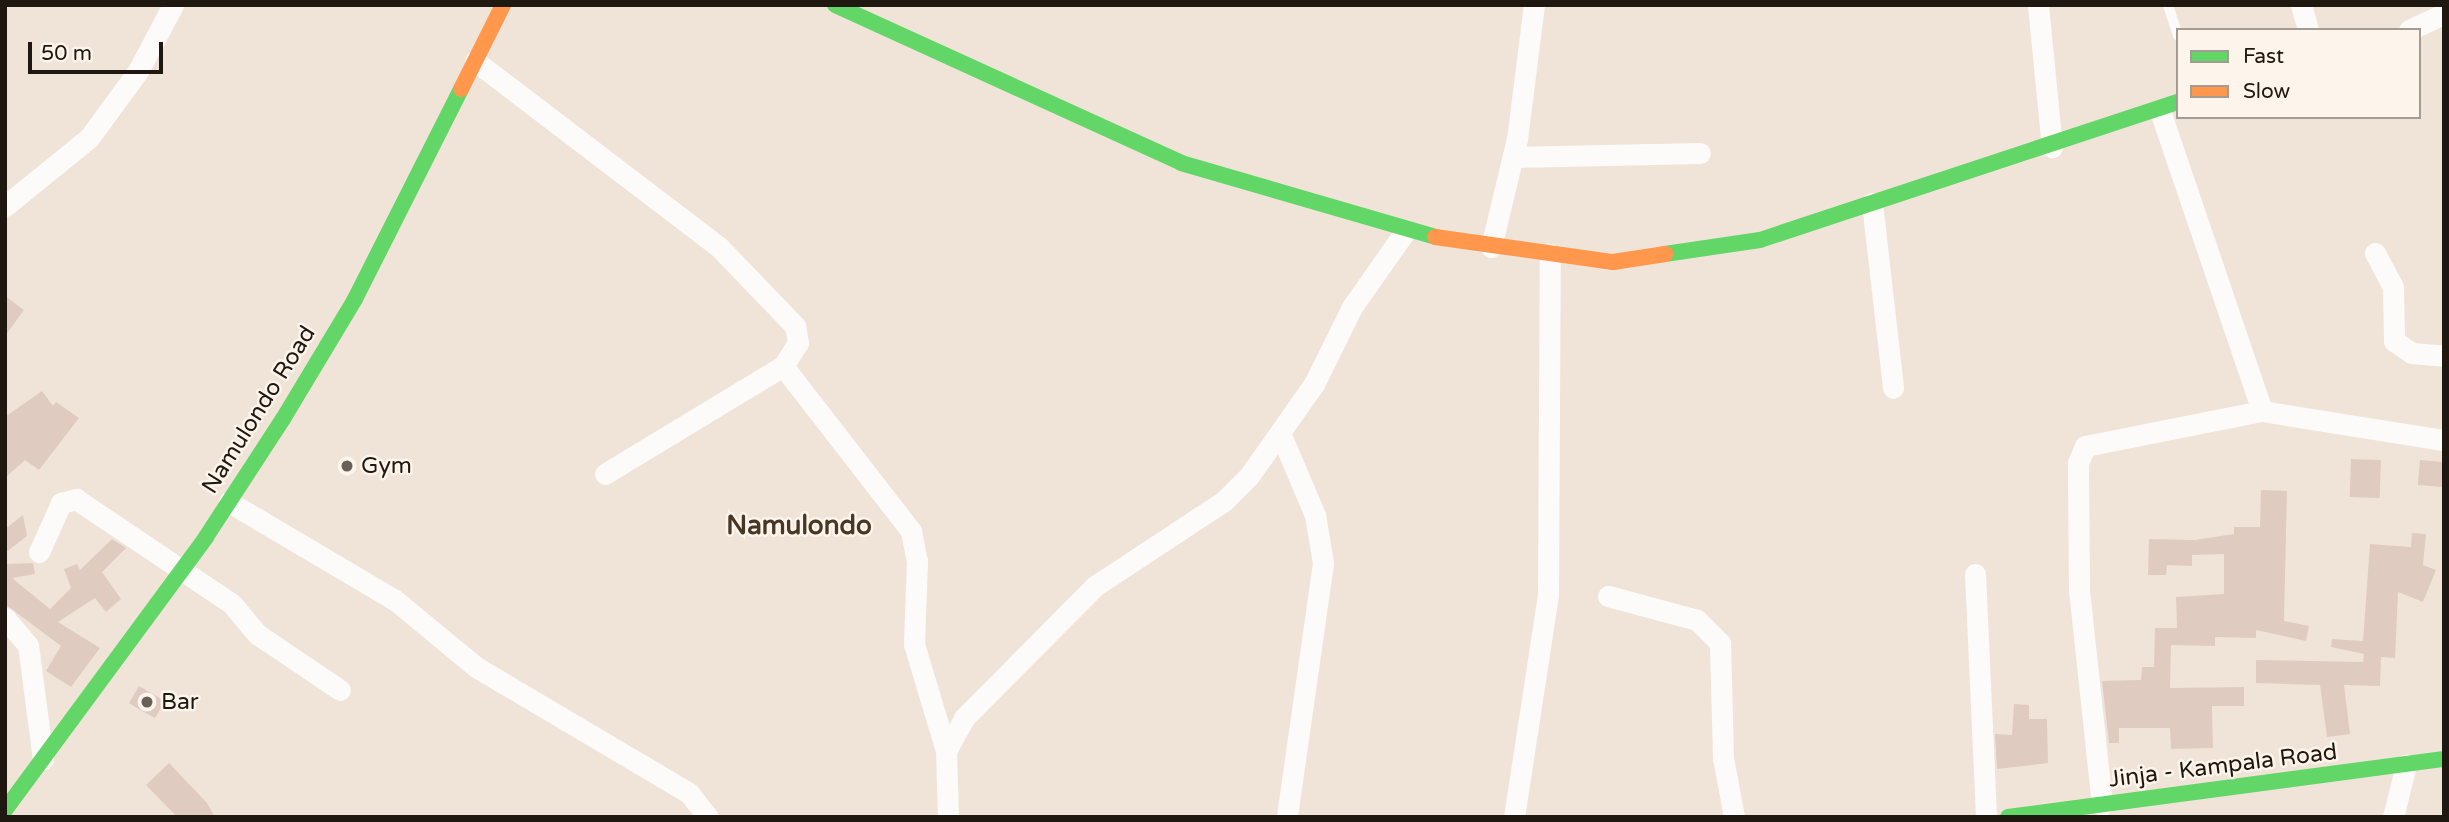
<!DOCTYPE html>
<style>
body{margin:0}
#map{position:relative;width:2449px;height:822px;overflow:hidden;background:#f0e4d8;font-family:"Varela Round",sans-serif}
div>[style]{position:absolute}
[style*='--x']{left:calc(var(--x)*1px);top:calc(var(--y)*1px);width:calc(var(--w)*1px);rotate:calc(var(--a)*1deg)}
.building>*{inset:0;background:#e0cbc1;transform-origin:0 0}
.lane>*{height:10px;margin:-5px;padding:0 5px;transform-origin:5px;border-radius:5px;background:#fdfbf9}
.street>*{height:21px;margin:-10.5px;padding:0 10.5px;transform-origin:10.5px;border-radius:10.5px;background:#fdfbf9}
.fast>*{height:16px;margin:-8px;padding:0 8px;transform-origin:8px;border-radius:8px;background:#63d668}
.slow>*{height:16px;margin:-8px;padding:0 8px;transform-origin:8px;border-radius:8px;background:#ff974d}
.dots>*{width:19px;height:19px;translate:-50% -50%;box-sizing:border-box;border:4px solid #fdf4eb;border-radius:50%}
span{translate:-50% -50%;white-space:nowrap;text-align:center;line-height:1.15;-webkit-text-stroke:5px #fdf4eb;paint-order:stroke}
.street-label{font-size:23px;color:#1f1810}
.poi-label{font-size:23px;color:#1f1810}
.left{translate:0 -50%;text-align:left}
.quarter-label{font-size:26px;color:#473724;font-weight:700}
.frame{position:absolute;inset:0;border:7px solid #1f1810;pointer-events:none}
.legend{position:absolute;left:2176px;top:28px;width:245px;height:91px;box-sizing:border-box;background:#fdf4eb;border:2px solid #a49c93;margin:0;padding:9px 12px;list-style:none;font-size:21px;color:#1f1810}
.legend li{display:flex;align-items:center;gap:14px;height:35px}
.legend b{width:35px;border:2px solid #a49c93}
.scale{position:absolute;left:28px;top:42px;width:135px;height:32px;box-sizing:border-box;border:4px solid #1f1810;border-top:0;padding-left:9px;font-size:21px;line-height:24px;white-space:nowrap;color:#1f1810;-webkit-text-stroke:5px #fdf4eb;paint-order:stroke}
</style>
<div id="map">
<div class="building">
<div style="clip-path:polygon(5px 296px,24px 310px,5px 336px)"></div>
<div style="clip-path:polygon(42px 391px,53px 406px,56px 402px,79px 418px,39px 470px,25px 460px,5px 478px,5px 417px)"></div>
<div style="left:2351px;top:459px;width:30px;height:38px;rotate:2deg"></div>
<div style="left:2420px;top:460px;width:24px;height:25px;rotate:5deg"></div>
<div style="clip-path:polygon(2261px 490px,2287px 491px,2284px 621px,2309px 626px,2306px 641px,2256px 630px,2256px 638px,2215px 637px,2215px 646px,2171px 645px,2170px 688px,2244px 687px,2244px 706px,2212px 706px,2213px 748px,2171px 749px,2170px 728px,2119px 728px,2119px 743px,2109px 743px,2102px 681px,2141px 680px,2142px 667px,2154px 667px,2155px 628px,2177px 628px,2176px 597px,2224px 594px,2224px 554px,2192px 555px,2192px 566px,2167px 565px,2166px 575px,2148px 575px,2149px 539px,2195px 540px,2234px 534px,2234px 527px,2260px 527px)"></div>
<div style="clip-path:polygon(23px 515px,27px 536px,5px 553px,5px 529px)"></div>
<div style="clip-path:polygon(2412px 533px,2426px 534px,2423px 565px,2436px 570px,2423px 602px,2398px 592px,2395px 658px,2381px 657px,2380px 686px,2344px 685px,2350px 734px,2327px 737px,2320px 685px,2256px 683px,2256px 660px,2363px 662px,2364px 654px,2331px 647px,2332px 639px,2363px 641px,2370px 544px,2411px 547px)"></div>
<div style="clip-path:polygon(112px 539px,126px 548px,102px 572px,121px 599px,106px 612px,95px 598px,58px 622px,100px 648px,71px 687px,46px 671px,61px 646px,5px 604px,5px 564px,33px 563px,35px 574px,12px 578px,50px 609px,71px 588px,64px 569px,77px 564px,80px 570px)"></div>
<div style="left:139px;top:686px;width:30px;height:20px;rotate:30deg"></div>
<div style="clip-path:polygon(2014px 704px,2029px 705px,2029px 719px,2047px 719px,2048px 763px,1997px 769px,1995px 734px,2012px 735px)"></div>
<div style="clip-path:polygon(169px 763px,207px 803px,215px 817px,177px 817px,146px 785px)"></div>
</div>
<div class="lane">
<div style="--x:2168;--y:5;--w:32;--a:72"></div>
</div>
<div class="street">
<div style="--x:2038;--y:5;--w:143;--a:84.4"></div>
<div style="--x:2301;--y:5;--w:26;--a:74"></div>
<div style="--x:2409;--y:30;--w:38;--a:-25"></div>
<div style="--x:475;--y:61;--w:307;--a:37.3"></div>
<div style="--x:719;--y:247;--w:110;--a:46.1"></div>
<div style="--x:795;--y:326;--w:17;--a:80"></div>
<div style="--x:798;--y:343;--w:27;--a:123"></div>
<div style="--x:783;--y:366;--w:208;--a:148.8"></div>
<div style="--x:2160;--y:111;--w:317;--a:71.2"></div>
<div style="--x:1513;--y:157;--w:187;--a:-1.2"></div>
<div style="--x:1872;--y:203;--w:186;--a:83.5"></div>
<div style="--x:5;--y:206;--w:108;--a:-39"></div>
<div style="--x:89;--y:138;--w:83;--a:-53.8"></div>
<div style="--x:138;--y:71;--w:75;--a:-62.1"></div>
<div style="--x:1491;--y:247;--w:111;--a:-76.5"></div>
<div style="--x:1517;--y:139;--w:135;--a:-82.8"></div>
<div style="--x:2375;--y:253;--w:38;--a:62"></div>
<div style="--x:2393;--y:287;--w:54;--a:88.9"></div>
<div style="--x:2394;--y:341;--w:22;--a:34"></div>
<div style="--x:2412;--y:353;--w:32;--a:5"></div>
<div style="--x:783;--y:366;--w:209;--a:52.2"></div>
<div style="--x:911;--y:531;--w:31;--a:79"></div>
<div style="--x:917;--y:561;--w:83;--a:92.1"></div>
<div style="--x:914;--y:644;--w:112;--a:73.3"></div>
<div style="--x:1281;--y:435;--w:87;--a:67"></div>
<div style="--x:1315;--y:515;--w:49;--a:80.5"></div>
<div style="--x:1323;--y:563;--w:257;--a:98.1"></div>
<div style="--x:229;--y:502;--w:193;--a:30.6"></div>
<div style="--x:395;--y:600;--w:105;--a:39.6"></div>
<div style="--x:476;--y:667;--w:247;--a:30.6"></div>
<div style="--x:689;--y:793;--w:31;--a:52"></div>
<div style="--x:39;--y:552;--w:54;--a:-65.8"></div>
<div style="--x:61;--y:503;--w:16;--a:-15"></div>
<div style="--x:76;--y:499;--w:188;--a:33.9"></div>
<div style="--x:232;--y:604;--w:39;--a:50"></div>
<div style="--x:257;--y:634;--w:100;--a:34"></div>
<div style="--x:1975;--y:574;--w:243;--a:87.4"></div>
<div style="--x:1608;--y:596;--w:92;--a:15.1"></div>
<div style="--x:1697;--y:620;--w:33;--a:45"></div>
<div style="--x:1720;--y:643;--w:115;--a:88.5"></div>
<div style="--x:1723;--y:758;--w:60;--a:79.4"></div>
<div style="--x:5;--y:618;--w:35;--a:50"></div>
<div style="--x:28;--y:645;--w:115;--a:82.5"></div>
<div style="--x:2102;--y:805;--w:216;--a:-96.1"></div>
<div style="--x:2079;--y:590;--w:127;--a:-90.5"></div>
<div style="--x:2078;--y:463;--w:18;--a:-68"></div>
<div style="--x:2085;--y:446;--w:180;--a:-11.2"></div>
<div style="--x:2262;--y:411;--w:184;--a:9.1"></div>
<div style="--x:948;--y:817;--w:66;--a:-91.7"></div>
<div style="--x:946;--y:751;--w:38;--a:-61"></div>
<div style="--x:964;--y:718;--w:186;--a:-45.2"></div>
<div style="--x:1095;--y:586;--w:154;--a:-33.4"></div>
<div style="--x:1224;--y:501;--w:35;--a:-45"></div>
<div style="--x:1249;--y:476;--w:113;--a:-54.8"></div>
<div style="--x:1314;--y:384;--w:86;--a:-63.7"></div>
<div style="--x:1352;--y:307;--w:90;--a:-54.9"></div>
<div style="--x:1514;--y:817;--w:225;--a:-81.3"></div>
<div style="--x:1548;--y:595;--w:341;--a:-89.7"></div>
<div style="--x:2393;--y:817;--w:54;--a:-76"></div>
</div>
<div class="fast">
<div style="--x:835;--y:5;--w:380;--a:24.5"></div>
<div style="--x:1181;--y:163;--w:265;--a:16.2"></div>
<div style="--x:1665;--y:254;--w:96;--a:-8.4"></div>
<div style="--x:1760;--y:240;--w:440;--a:-18.3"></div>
<div style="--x:5;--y:810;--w:339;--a:-53.6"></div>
<div style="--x:206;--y:537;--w:141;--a:-56.9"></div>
<div style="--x:283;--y:419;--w:140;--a:-59"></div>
<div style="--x:355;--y:299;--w:235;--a:-63.2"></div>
<div style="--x:2008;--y:817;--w:440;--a:-7.6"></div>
</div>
<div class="slow">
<div style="--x:461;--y:89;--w:94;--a:-63.4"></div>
<div style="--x:1435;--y:237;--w:180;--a:8"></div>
<div style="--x:1613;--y:262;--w:53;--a:-8.7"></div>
</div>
<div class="dots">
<div style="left:347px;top:466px;background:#685f56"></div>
<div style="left:147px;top:702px;background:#685f56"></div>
</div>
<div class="street-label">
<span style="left:259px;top:410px;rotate:-58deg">Namulondo Road</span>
<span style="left:2223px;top:766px;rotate:-7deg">Jinja - Kampala Road</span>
</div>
<div class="poi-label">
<span class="left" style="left:361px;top:466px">Gym</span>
<span class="left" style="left:161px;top:702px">Bar</span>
</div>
<div class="quarter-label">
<span style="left:799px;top:526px">Namulondo</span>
</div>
<div class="frame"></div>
<ul class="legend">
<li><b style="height:9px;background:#63d668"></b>Fast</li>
<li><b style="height:9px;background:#ff974d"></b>Slow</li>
</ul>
<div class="scale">50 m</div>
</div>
